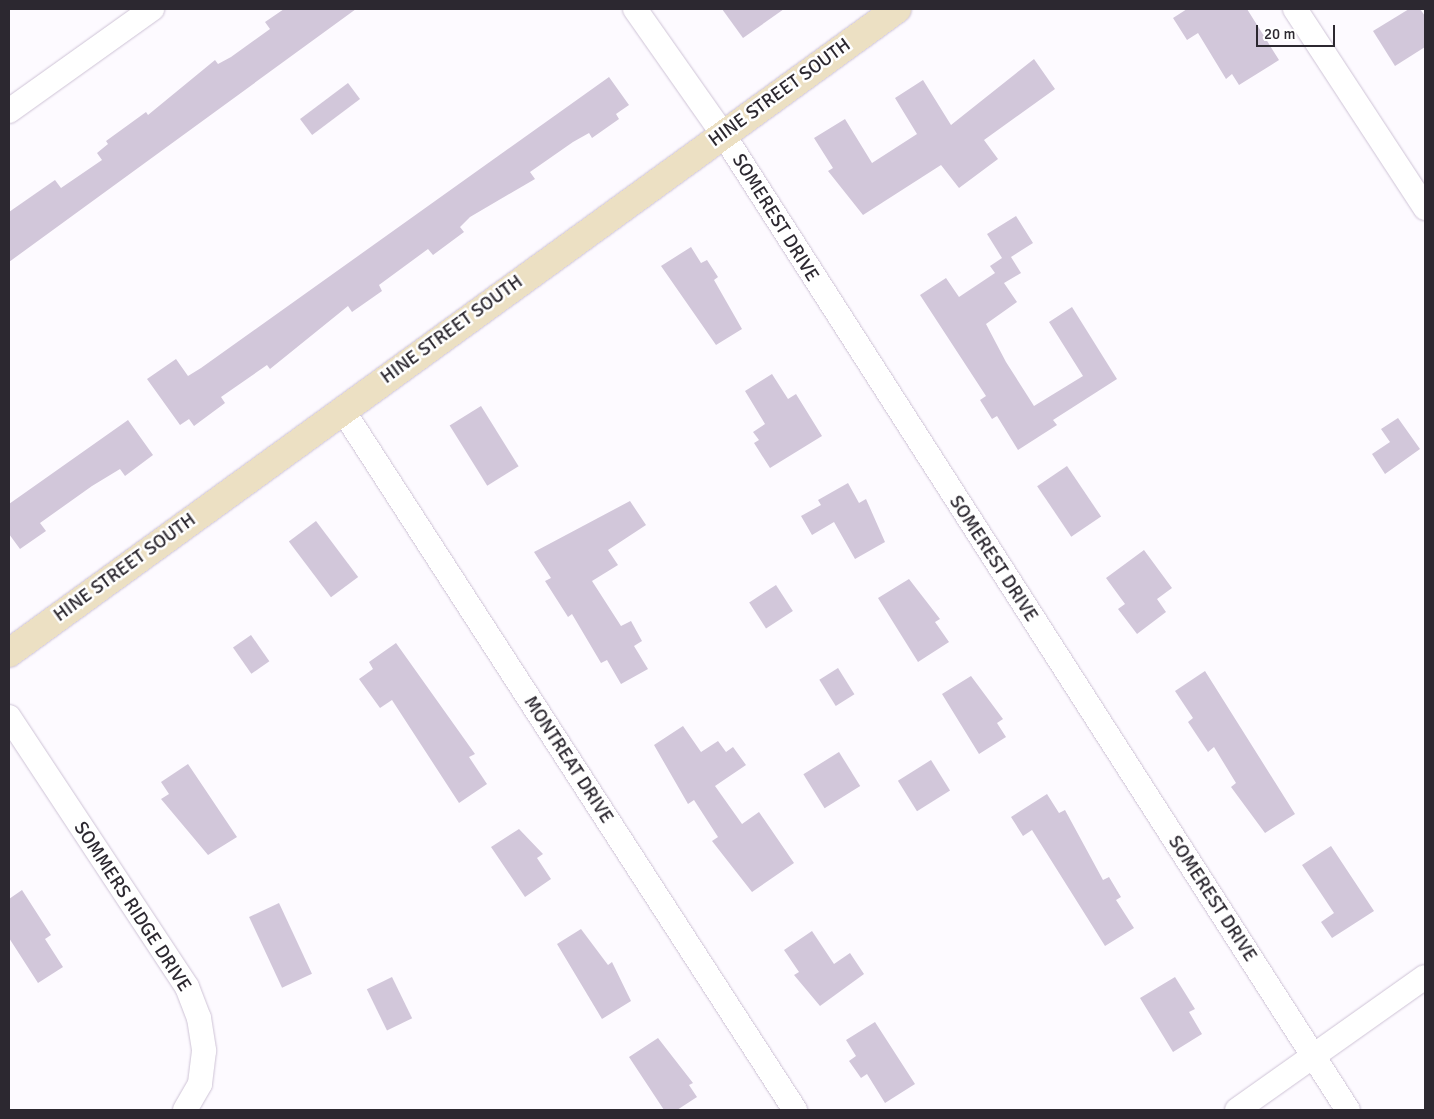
<!DOCTYPE html>
<style>
body{margin:0}
#map{position:relative;width:1434px;height:1119px;overflow:hidden;background:#fdfaff;font-family:Signika,sans-serif}
div>[style]{position:absolute}
[style*='--x']{left:calc(var(--x)*1px);top:calc(var(--y)*1px);width:calc(var(--w)*1px);rotate:calc(var(--a)*1deg)}
.building>*{inset:0;background:#d2c7da;transform-origin:0 0}
.roads{filter:drop-shadow(0 0 1px #cec3d6) drop-shadow(0 0 1px #cec3d6)}
.street>*{height:24px;margin:-12px;padding:0 12px;transform-origin:12px;border-radius:12px;background:#fff}
.secondary>*{height:28px;margin:-14px;padding:0 14px;transform-origin:14px;border-radius:14px;background:#ece0c3}
span{translate:-50% -50%;white-space:nowrap;text-align:center;line-height:1.15;-webkit-text-stroke:5px #fff;paint-order:stroke}
.street-label{font-size:19px;color:#2c2830}
.frame{position:absolute;inset:0;border:10px solid #2c2830;pointer-events:none}
.scale{position:absolute;left:1256px;top:25px;width:79px;height:22px;box-sizing:border-box;border:2px solid #2c2830;border-top:0;padding-left:6px;font-size:15px;line-height:18px;white-space:nowrap;color:#2c2830;-webkit-text-stroke:4px #fff;paint-order:stroke}
</style>
<div id="map">
<div class="building">
<div style="clip-path:polygon(284px 9px,356px 9px,9px 262px,9px 212px,55px 180px,61px 188px,102px 160px,97px 153px,108px 144px,106px 141px,146px 112px,148px 115px,215px 60px,218px 64px,231px 57px,270px 29px,265px 22px)"></div>
<div style="clip-path:polygon(722px 9px,784px 9px,743px 38px)"></div>
<div style="clip-path:polygon(1187px 9px,1247px 9px,1279px 60px,1239px 85px,1232px 74px,1226px 79px,1198px 33px,1187px 40px,1173px 18px)"></div>
<div style="clip-path:polygon(1409px 9px,1420px 9px,1425px 16px,1425px 47px,1395px 66px,1373px 31px)"></div>
<div style="clip-path:polygon(1034px 59px,1055px 89px,984px 140px,998px 159px,959px 188px,941px 165px,863px 215px,828px 171px,833px 168px,814px 138px,845px 119px,872px 163px,917px 134px,895px 98px,923px 80px,951px 125px)"></div>
<div style="clip-path:polygon(609px 77px,629px 105px,616px 114px,619px 119px,592px 138px,589px 133px,573px 142px,530px 172px,535px 179px,470px 217px,460px 227px,464px 232px,433px 255px,428px 249px,379px 285px,382px 291px,352px 312px,348px 306px,270px 369px,267px 365px,221px 397px,225px 403px,194px 426px,189px 419px,180px 425px,147px 379px,176px 359px,188px 376px,201px 368px)"></div>
<div style="left:348px;top:83px;width:20px;height:60px;rotate:53deg"></div>
<div style="clip-path:polygon(1016px 216px,1033px 243px,1011px 257px,1021px 273px,1004px 283px,1017px 302px,986px 324px,1006px 362px,1034px 406px,1083px 376px,1049px 322px,1072px 307px,1117px 379px,1053px 420px,1057px 425px,1018px 450px,997px 416px,992px 419px,980px 400px,986px 396px,920px 295px,946px 278px,959px 297px,995px 273px,990px 266px,1002px 258px,987px 234px)"></div>
<div style="clip-path:polygon(691px 247px,701px 263px,707px 260px,718px 277px,714px 280px,742px 329px,716px 345px,661px 266px)"></div>
<div style="clip-path:polygon(772px 374px,788px 399px,796px 394px,822px 436px,770px 468px,754px 443px,759px 440px,753px 432px,765px 424px,745px 391px)"></div>
<div style="left:481px;top:406px;width:71px;height:37px;rotate:58deg"></div>
<div style="clip-path:polygon(1398px 418px,1420px 449px,1385px 474px,1372px 454px,1390px 442px,1381px 429px)"></div>
<div style="clip-path:polygon(128px 420px,153px 455px,125px 476px,120px 469px,92px 486px,40px 523px,46px 531px,20px 549px,9px 534px,9px 504px)"></div>
<div style="left:1067px;top:466px;width:61px;height:36px;rotate:56deg"></div>
<div style="clip-path:polygon(848px 483px,859px 503px,866px 499px,885px 542px,855px 559px,834px 522px,812px 535px,801px 516px,821px 505px,818px 500px)"></div>
<div style="clip-path:polygon(630px 501px,646px 525px,608px 550px,618px 565px,592px 581px,621px 626px,631px 621px,642px 641px,634px 646px,648px 669px,621px 684px,607px 660px,601px 663px,572px 614px,568px 617px,545px 581px,551px 578px,534px 552px)"></div>
<div style="left:316px;top:521px;width:70px;height:34px;rotate:53deg"></div>
<div style="clip-path:polygon(1144px 550px,1172px 588px,1157px 599px,1166px 612px,1137px 634px,1118px 609px,1125px 604px,1106px 578px)"></div>
<div style="clip-path:polygon(909px 579px,940px 619px,935px 622px,949px 642px,918px 662px,878px 598px)"></div>
<div style="left:776px;top:585px;width:31px;height:32px;rotate:57deg"></div>
<div style="left:251px;top:635px;width:32px;height:22px;rotate:55deg"></div>
<div style="clip-path:polygon(396px 643px,475px 754px,469px 757px,487px 784px,459px 803px,392px 700px,380px 708px,359px 679px,373px 669px,369px 662px)"></div>
<div style="left:838px;top:668px;width:31px;height:22px;rotate:58deg"></div>
<div style="clip-path:polygon(1205px 671px,1295px 814px,1265px 833px,1231px 787px,1236px 783px,1214px 747px,1208px 752px,1188px 722px,1193px 718px,1175px 691px)"></div>
<div style="clip-path:polygon(971px 676px,1003px 719px,997px 723px,1006px 737px,979px 754px,942px 694px)"></div>
<div style="clip-path:polygon(683px 726px,701px 752px,718px 741px,726px 752px,733px 747px,746px 765px,715px 786px,742px 824px,759px 812px,794px 863px,752px 892px,712px 841px,718px 837px,694px 800px,688px 804px,654px 745px)"></div>
<div style="left:839px;top:752px;width:40px;height:42px;rotate:58deg"></div>
<div style="left:931px;top:760px;width:36px;height:39px;rotate:58deg"></div>
<div style="clip-path:polygon(188px 764px,237px 837px,208px 855px,161px 799px,169px 794px,161px 782px)"></div>
<div style="clip-path:polygon(1047px 794px,1059px 813px,1065px 810px,1103px 880px,1109px 877px,1121px 897px,1116px 900px,1134px 928px,1105px 946px,1032px 830px,1023px 836px,1011px 817px)"></div>
<div style="clip-path:polygon(519px 829px,543px 854px,537px 858px,551px 879px,525px 897px,491px 847px)"></div>
<div style="clip-path:polygon(1331px 846px,1374px 911px,1332px 938px,1321px 922px,1334px 913px,1302px 865px)"></div>
<div style="clip-path:polygon(22px 890px,51px 935px,45px 939px,63px 967px,38px 983px,9px 938px,9px 899px)"></div>
<div style="left:279px;top:903px;width:78px;height:33px;rotate:65deg"></div>
<div style="clip-path:polygon(581px 929px,608px 965px,612px 962px,631px 1001px,602px 1019px,557px 944px)"></div>
<div style="clip-path:polygon(812px 931px,834px 964px,850px 953px,864px 974px,820px 1006px,794px 975px,799px 972px,784px 950px)"></div>
<div style="left:392px;top:977px;width:46px;height:28px;rotate:64deg"></div>
<div style="clip-path:polygon(1175px 977px,1195px 1009px,1189px 1012px,1202px 1034px,1173px 1052px,1140px 998px)"></div>
<div style="clip-path:polygon(875px 1022px,915px 1084px,885px 1103px,867px 1074px,861px 1078px,849px 1061px,856px 1056px,846px 1040px)"></div>
<div style="clip-path:polygon(658px 1038px,693px 1083px,689px 1085px,697px 1097px,677px 1110px,664px 1110px,629px 1057px)"></div>
</div>
<div class="roads">
<div class="street">
<div style="--x:635;--y:9;--w:153;--a:54.9"></div>
<div style="--x:723;--y:134;--w:1159;--a:57.37"></div>
<div style="--x:1295;--y:9;--w:238;--a:56.8"></div>
<div style="--x:9;--y:111;--w:176;--a:-35.5"></div>
<div style="--x:342;--y:409;--w:835;--a:57.13"></div>
<div style="--x:9;--y:717;--w:323;--a:56.6"></div>
<div style="--x:187;--y:987;--w:33;--a:69"></div>
<div style="--x:199;--y:1018;--w:33;--a:81"></div>
<div style="--x:204;--y:1051;--w:33;--a:97"></div>
<div style="--x:200;--y:1084;--w:30;--a:120"></div>
<div style="--x:1237;--y:1110;--w:230;--a:-35.3"></div>
</div>
<div class="secondary">
<div style="--x:9;--y:653;--w:1097;--a:-35.95"></div>
</div>
</div>
<div class="street-label">
<span style="left:780px;top:93px;rotate:-36deg">HINE STREET SOUTH</span>
<span style="left:775px;top:218px;rotate:58deg">SOMEREST DRIVE</span>
<span style="left:452px;top:330px;rotate:-36deg">HINE STREET SOUTH</span>
<span style="left:993px;top:559px;rotate:57deg">SOMEREST DRIVE</span>
<span style="left:125px;top:568px;rotate:-36deg">HINE STREET SOUTH</span>
<span style="left:568px;top:760px;rotate:57deg">MONTREAT DRIVE</span>
<span style="left:1212px;top:899px;rotate:57deg">SOMEREST DRIVE</span>
<span style="left:132px;top:907px;rotate:57deg">SOMMERS RIDGE DRIVE</span>
</div>
<div class="frame"></div>
<div class="scale">20 m</div>
</div>
